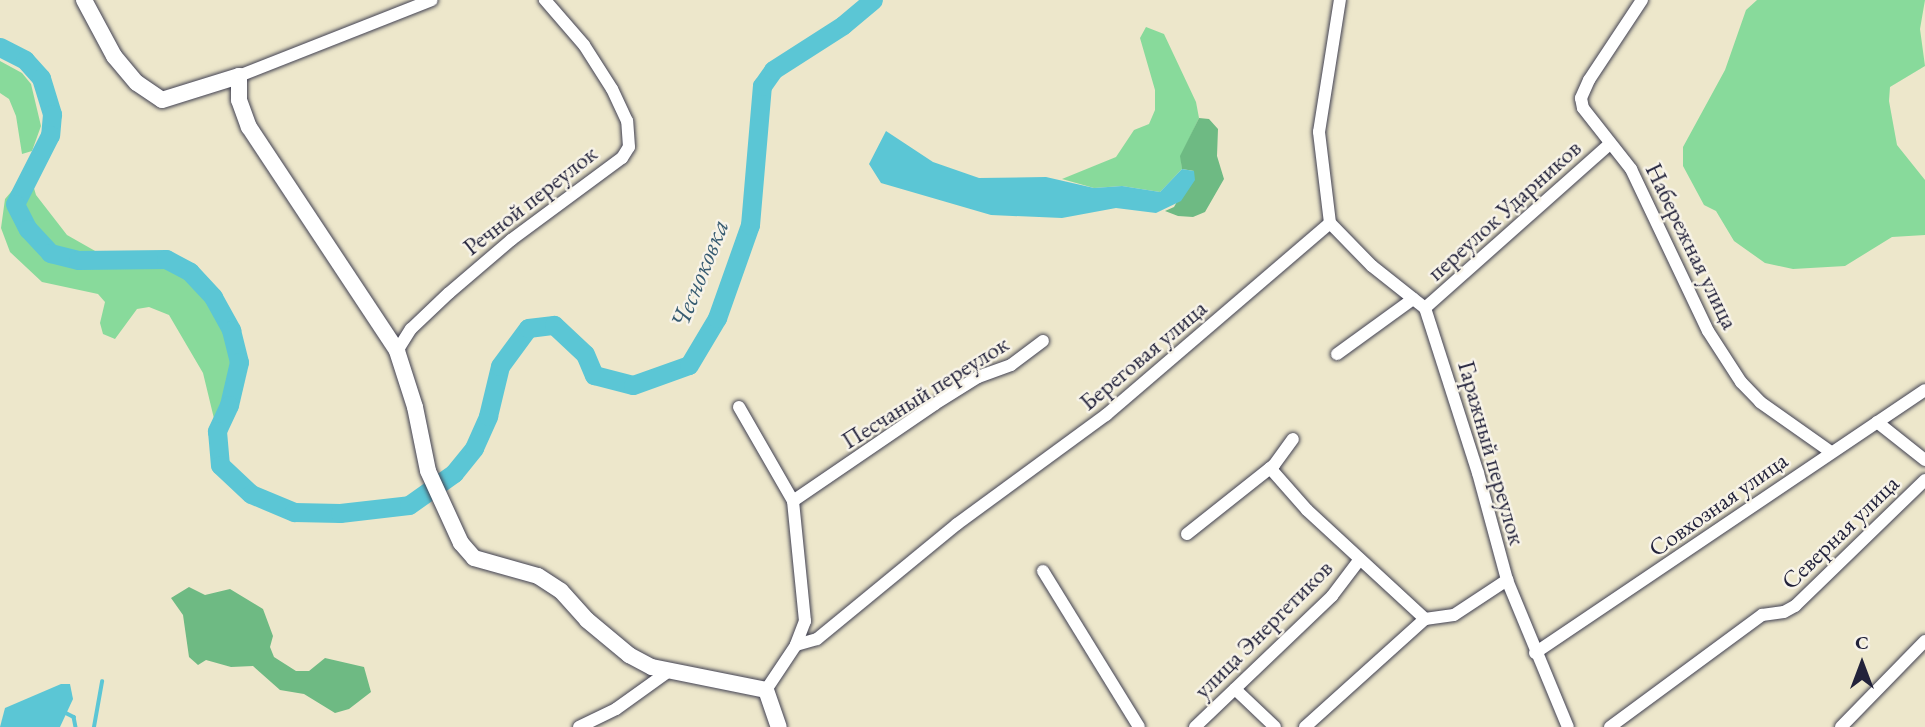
<!DOCTYPE html>
<meta charset="utf-8">
<style>
body{margin:0}
#map{position:relative;width:1925px;height:727px;overflow:hidden;background:#ede7cb;font-family:"EB Garamond",serif}
div>[style]{position:absolute}
[style*='--x']{left:calc(var(--x)*1px);top:calc(var(--y)*1px);width:calc(var(--w)*1px);rotate:calc(var(--a)*1deg)}
.green>*{inset:0;background:#88da9b}
.forest>*{inset:0;background:#6eba83}
.water>*{inset:0;background:#5bc6d5}
.stream>*{height:3.5px;margin:-1.75px;padding:0 1.75px;transform-origin:1.75px;border-radius:1.75px;background:#5bc6d5}
.river>*{height:19px;margin:-9.5px;padding:0 9.5px;transform-origin:9.5px;border-radius:9.5px;background:#5bc6d5}
.roads{filter:drop-shadow(0 0 2px #404051) drop-shadow(0 0 2px #404051)}
.minor>*{height:12px;margin:-6px;padding:0 6px;transform-origin:6px;border-radius:6px;background:#fff}
.tertiary>*{height:16px;margin:-8px;padding:0 8px;transform-origin:8px;border-radius:8px;background:#fff}
span{translate:-50% -50%;white-space:nowrap;text-align:center;line-height:1.15;-webkit-text-stroke:5px #f7f3e8;paint-order:stroke}
.street-label{font-size:24px;color:#22223b}
.water-label{font-size:26px;color:#365b71;font-style:italic}
.north{position:absolute;left:1827px;top:629px;width:70px;height:70px;-webkit-text-stroke:5px #f7f3e8;paint-order:stroke;rotate:0deg;font-size:19px;font-weight:700;line-height:28px;text-align:center;color:#22223b}
.north::after{content:'';display:block;margin:auto;width:24px;height:32px;background:#22223b;clip-path:polygon(50% 0,100% 100%,50% 72%,0 100%)}
</style>
<div id="map">
<div class="green">
<div style="clip-path:polygon(1757px 0,1925px 0,1920px 29px,1925px 66px,1890px 87px,1889px 101px,1897px 145px,1925px 180px,1925px 235px,1892px 237px,1845px 266px,1793px 269px,1765px 263px,1734px 241px,1716px 211px,1704px 205px,1683px 166px,1683px 147px,1725px 70px,1746px 10px)"></div>
<div style="clip-path:polygon(1146px 27px,1164px 34px,1196px 102px,1199px 118px,1181px 156px,1182px 169px,1160px 192px,1122px 186px,1094px 188px,1062px 179px,1116px 157px,1134px 130px,1149px 124px,1155px 110px,1155px 90px,1140px 38px)"></div>
<div style="clip-path:polygon(0 61px,22px 73px,31px 84px,41px 126px,32px 151px,22px 154px,16px 116px,9px 99px,0 93px)"></div>
<div style="clip-path:polygon(29px 171px,36px 195px,67px 235px,111px 260px,166px 259px,190px 272px,213px 297px,231px 330px,239px 362px,229px 405px,217px 431px,203px 373px,169px 315px,149px 307px,137px 309px,115px 339px,103px 334px,100px 323px,105px 302px,98px 294px,42px 282px,10px 252px,1px 228px,5px 199px)"></div>
</div>
<div class="forest">
<div style="clip-path:polygon(1199px 118px,1209px 119px,1218px 129px,1217px 156px,1224px 179px,1205px 212px,1193px 217px,1178px 216px,1165px 211px,1174px 207px,1194px 171px,1182px 169px,1180px 156px)"></div>
<div style="clip-path:polygon(189px 587px,205px 595px,230px 589px,263px 609px,273px 636px,270px 647px,274px 657px,296px 671px,309px 671px,325px 658px,364px 667px,371px 692px,349px 709px,335px 713px,304px 694px,280px 690px,253px 666px,231px 667px,206px 660px,198px 665px,189px 657px,183px 615px,171px 598px)"></div>
</div>
<div class="water">
<div style="clip-path:polygon(886px 131px,933px 162px,979px 178px,1046px 177px,1094px 188px,1122px 186px,1160px 192px,1182px 169px,1194px 171px,1195px 180px,1181px 201px,1156px 213px,1116px 208px,1062px 218px,991px 215px,881px 183px,869px 164px)"></div>
<div style="clip-path:polygon(61px 684px,70px 684px,73px 699px,60px 727px,0 727px,5px 708px)"></div>
</div>
<div class="stream">
<div style="--x:66;--y:713;--w:9;--a:27"></div>
<div style="--x:74;--y:717;--w:10;--a:79"></div>
<div style="--x:94;--y:727;--w:46;--a:-79.9"></div>
</div>
<div class="river">
<div style="--x:0;--y:47;--w:28;--a:27"></div>
<div style="--x:25;--y:60;--w:24;--a:48"></div>
<div style="--x:41;--y:78;--w:38;--a:73"></div>
<div style="--x:52;--y:114;--w:21;--a:95"></div>
<div style="--x:50;--y:135;--w:77;--a:116.9"></div>
<div style="--x:15;--y:204;--w:28;--a:63"></div>
<div style="--x:28;--y:229;--w:33;--a:47"></div>
<div style="--x:50;--y:253;--w:29;--a:14"></div>
<div style="--x:78;--y:260;--w:88;--a:-0.7"></div>
<div style="--x:166;--y:259;--w:27;--a:28"></div>
<div style="--x:190;--y:272;--w:34;--a:47"></div>
<div style="--x:213;--y:297;--w:38;--a:61"></div>
<div style="--x:231;--y:330;--w:33;--a:76"></div>
<div style="--x:239;--y:362;--w:44;--a:103.1"></div>
<div style="--x:229;--y:405;--w:29;--a:115"></div>
<div style="--x:217;--y:431;--w:34;--a:85"></div>
<div style="--x:220;--y:465;--w:42;--a:43.1"></div>
<div style="--x:251;--y:494;--w:47;--a:22.7"></div>
<div style="--x:294;--y:512;--w:46;--a:1.2"></div>
<div style="--x:340;--y:513;--w:69;--a:-6.6"></div>
<div style="--x:409;--y:505;--w:55;--a:-35.4"></div>
<div style="--x:454;--y:473;--w:32;--a:-51"></div>
<div style="--x:474;--y:448;--w:35;--a:-66"></div>
<div style="--x:488;--y:416;--w:51;--a:-76.5"></div>
<div style="--x:500;--y:366;--w:47;--a:-53.6"></div>
<div style="--x:528;--y:328;--w:26;--a:-7"></div>
<div style="--x:554;--y:325;--w:42;--a:43.1"></div>
<div style="--x:585;--y:354;--w:23;--a:67"></div>
<div style="--x:594;--y:375;--w:40;--a:14.4"></div>
<div style="--x:633;--y:385;--w:59;--a:-19.7"></div>
<div style="--x:689;--y:365;--w:55;--a:-59.2"></div>
<div style="--x:717;--y:318;--w:99;--a:-70.5"></div>
<div style="--x:750;--y:225;--w:140;--a:-85.1"></div>
<div style="--x:762;--y:86;--w:19;--a:-55"></div>
<div style="--x:773;--y:70;--w:83;--a:-32.7"></div>
<div style="--x:843;--y:25;--w:39;--a:-40"></div>
</div>
<div class="roads">
<div class="minor">
<div style="--x:1642;--y:0;--w:96;--a:123.5"></div>
<div style="--x:1589;--y:80;--w:20;--a:114"></div>
<div style="--x:1581;--y:98;--w:10;--a:79"></div>
<div style="--x:1583;--y:108;--w:78;--a:51.8"></div>
<div style="--x:1631;--y:169;--w:179;--a:64.6"></div>
<div style="--x:1708;--y:331;--w:61;--a:57.1"></div>
<div style="--x:1741;--y:382;--w:28;--a:46"></div>
<div style="--x:1760;--y:402;--w:87;--a:35.2"></div>
<div style="--x:239;--y:76;--w:207;--a:-21.5"></div>
<div style="--x:1330;--y:223;--w:60;--a:45.7"></div>
<div style="--x:1372;--y:266;--w:68;--a:38.4"></div>
<div style="--x:1425;--y:308;--w:173;--a:72.2"></div>
<div style="--x:1478;--y:473;--w:111;--a:74.8"></div>
<div style="--x:1507;--y:580;--w:159;--a:67.5"></div>
<div style="--x:1425;--y:308;--w:247;--a:-41.6"></div>
<div style="--x:397;--y:351;--w:26;--a:-58"></div>
<div style="--x:411;--y:329;--w:52;--a:-43.5"></div>
<div style="--x:449;--y:293;--w:82;--a:-40.5"></div>
<div style="--x:511;--y:240;--w:138;--a:-36.5"></div>
<div style="--x:622;--y:158;--w:13;--a:-58"></div>
<div style="--x:629;--y:147;--w:26;--a:-94"></div>
<div style="--x:627;--y:121;--w:35;--a:-115"></div>
<div style="--x:612;--y:89;--w:52;--a:-122.5"></div>
<div style="--x:584;--y:45;--w:60;--a:-130.9"></div>
<div style="--x:1337;--y:354;--w:94;--a:-35.9"></div>
<div style="--x:739;--y:407;--w:108;--a:60.1"></div>
<div style="--x:793;--y:501;--w:121;--a:84.3"></div>
<div style="--x:805;--y:621;--w:26;--a:111"></div>
<div style="--x:796;--y:645;--w:54;--a:123.7"></div>
<div style="--x:1877;--y:422;--w:61;--a:38.4"></div>
<div style="--x:1270;--y:468;--w:56;--a:48.6"></div>
<div style="--x:1307;--y:510;--w:161;--a:42.7"></div>
<div style="--x:1425;--y:619;--w:29;--a:-8"></div>
<div style="--x:1454;--y:615;--w:64;--a:-33.4"></div>
<div style="--x:793;--y:501;--w:172;--a:-34.3"></div>
<div style="--x:935;--y:404;--w:51;--a:-32.1"></div>
<div style="--x:978;--y:377;--w:35;--a:-20"></div>
<div style="--x:1011;--y:365;--w:40;--a:-37"></div>
<div style="--x:1187;--y:534;--w:111;--a:-38.4"></div>
<div style="--x:1274;--y:465;--w:32;--a:-54"></div>
<div style="--x:1043;--y:571;--w:183;--a:58.4"></div>
<div style="--x:796;--y:645;--w:22;--a:-16"></div>
<div style="--x:817;--y:639;--w:181;--a:-39.4"></div>
<div style="--x:957;--y:524;--w:185;--a:-36.2"></div>
<div style="--x:1106;--y:415;--w:295;--a:-40.6"></div>
<div style="--x:1330;--y:223;--w:92;--a:-96.9"></div>
<div style="--x:1319;--y:132;--w:134;--a:-81"></div>
<div style="--x:1535;--y:653;--w:470;--a:-34"></div>
<div style="--x:1235;--y:689;--w:55;--a:43.5"></div>
<div style="--x:579;--y:727;--w:41;--a:-25.9"></div>
<div style="--x:616;--y:709;--w:65;--a:-35.6"></div>
<div style="--x:1195;--y:727;--w:190;--a:-43.7"></div>
<div style="--x:1332;--y:596;--w:46;--a:-52.9"></div>
<div style="--x:1305;--y:727;--w:161;--a:-42"></div>
<div style="--x:1610;--y:727;--w:189;--a:-36.4"></div>
<div style="--x:1762;--y:615;--w:22;--a:-8"></div>
<div style="--x:1784;--y:612;--w:13;--a:-29"></div>
<div style="--x:1795;--y:606;--w:181;--a:-44.1"></div>
<div style="--x:1841;--y:727;--w:120;--a:-45.7"></div>
</div>
<div class="tertiary">
<div style="--x:84;--y:0;--w:64;--a:61.8"></div>
<div style="--x:114;--y:56;--w:35;--a:50"></div>
<div style="--x:137;--y:83;--w:30;--a:34"></div>
<div style="--x:162;--y:100;--w:81;--a:-17.3"></div>
<div style="--x:239;--y:76;--w:24;--a:90"></div>
<div style="--x:239;--y:100;--w:29;--a:70"></div>
<div style="--x:249;--y:127;--w:268;--a:56.5"></div>
<div style="--x:397;--y:351;--w:59;--a:72.2"></div>
<div style="--x:415;--y:407;--w:65;--a:78.5"></div>
<div style="--x:428;--y:471;--w:79;--a:65.4"></div>
<div style="--x:461;--y:543;--w:20;--a:49"></div>
<div style="--x:474;--y:558;--w:66;--a:15.7"></div>
<div style="--x:538;--y:576;--w:27;--a:33"></div>
<div style="--x:561;--y:591;--w:39;--a:48"></div>
<div style="--x:587;--y:620;--w:55;--a:39.8"></div>
<div style="--x:629;--y:655;--w:26;--a:28"></div>
<div style="--x:652;--y:667;--w:116;--a:11.4"></div>
<div style="--x:766;--y:690;--w:39;--a:71"></div>
</div>
</div>
<div class="street-label">
<span style="left:530px;top:200px;rotate:-38deg">Речной переулок</span>
<span style="left:1504px;top:210px;rotate:-42deg">переулок Ударников</span>
<span style="left:1692px;top:246px;rotate:64deg">Набережная улица</span>
<span style="left:1143px;top:355px;rotate:-40deg">Береговая улица</span>
<span style="left:925px;top:392px;rotate:-32deg">Песчаный переулок</span>
<span style="left:1492px;top:453px;rotate:74deg">Гаражный переулок</span>
<span style="left:1718px;top:504px;rotate:-35deg">Совхозная улица</span>
<span style="left:1840px;top:532px;rotate:-44deg">Северная улица</span>
<span style="left:1263px;top:629px;rotate:-45deg">улица Энергетиков</span>
</div>
<div class="water-label">
<span style="left:700px;top:274px;rotate:-68deg">Чесноковка</span>
</div>
<div class="north">С</div>
</div>
